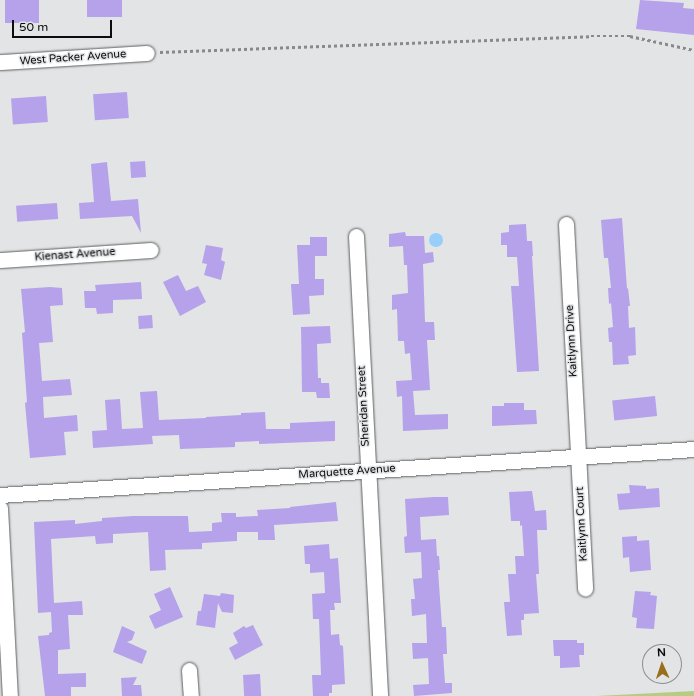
<!DOCTYPE html>
<style>
body{margin:0}
#map{position:relative;width:694px;height:696px;overflow:hidden;background:#e2e4e5;font-family:"Varela Round",sans-serif}
div>[style]{position:absolute}
[style*='--x']{left:calc(var(--x)*1px);top:calc(var(--y)*1px);width:calc(var(--w)*1px);rotate:calc(var(--a)*1deg)}
.green>*{inset:0;background:#b7cc83}
.water>*{inset:0;background:#98cffa}
.round{border-radius:50%}
.building>*{inset:0;background:#b5a2ea;transform-origin:0 0}
.path>*{height:2.5px;margin-top:-1.25px;transform-origin:0;background:repeating-linear-gradient(90deg,#88898a 0 3px,transparent 0 6px)}
.roads{filter:drop-shadow(0 0 1px #5d5f60) drop-shadow(0 0 1px #5d5f60)}
.street>*{height:15px;margin:-7.5px;padding:0 7.5px;transform-origin:7.5px;border-radius:7.5px;background:#fff}
span{translate:-50% -50%;white-space:nowrap;text-align:center;line-height:1.15;-webkit-text-stroke:3px #e2e4e5;paint-order:stroke}
.street-label{font-size:11px;color:#0c0c0d}
.north{position:absolute;left:642px;top:644px;width:40px;height:40px;box-sizing:border-box;background:#e2e4e5;border:1px solid #8c8e8f;border-radius:50%;rotate:357deg;font-size:11px;font-weight:700;line-height:16px;text-align:center;color:#0c0c0d}
.north::after{content:'';display:block;margin:auto;width:14px;height:18px;background:#996e1c;clip-path:polygon(50% 0,100% 100%,50% 72%,0 100%)}
.scale{position:absolute;left:12px;top:20px;width:100px;height:18px;box-sizing:border-box;border:2px solid #0c0c0d;border-top:0;padding-left:5px;font-size:12px;line-height:14px;white-space:nowrap;color:#0c0c0d;-webkit-text-stroke:3px #e2e4e5;paint-order:stroke}
</style>
<div id="map">
<div class="green">
<div style="clip-path:polygon(694px 691px,694px 696px,597px 696px)"></div>
</div>
<div class="water">
<div class="round" style="left:429px;top:233px;width:14px;height:14px"></div>
</div>
<div class="building">
<div style="left:5px;top:0;width:34px;height:23px"></div>
<div style="left:87px;top:0;width:35px;height:17px"></div>
<div style="clip-path:polygon(640px 0,684px 3px,683px 8px,694px 9px,694px 35px,636px 29px)"></div>
<div style="left:127px;top:92px;width:26px;height:34px;rotate:86deg"></div>
<div style="left:46px;top:96px;width:26px;height:35px;rotate:86deg"></div>
<div style="left:145px;top:161px;width:16px;height:15px;rotate:86deg"></div>
<div style="clip-path:polygon(107px 162px,111px 201px,138px 199px,141px 233px,132px 216px,80px 219px,79px 203px,94px 202px,91px 164px)"></div>
<div style="left:57px;top:203px;width:16px;height:41px;rotate:86deg"></div>
<div style="clip-path:polygon(622px 218px,627px 289px,628px 288px,630px 306px,628px 306px,629px 328px,635px 327px,636px 355px,628px 356px,629px 364px,613px 365px,612px 342px,609px 342px,608px 328px,613px 327px,611px 303px,609px 304px,608px 288px,611px 288px,608px 258px,604px 258px,601px 220px)"></div>
<div style="clip-path:polygon(526px 224px,527px 241px,532px 241px,533px 256px,532px 256px,539px 371px,517px 372px,511px 286px,519px 286px,517px 257px,507px 257px,507px 245px,501px 245px,501px 233px,509px 232px,509px 225px)"></div>
<div style="clip-path:polygon(405px 232px,406px 236px,424px 236px,425px 253px,433px 252px,434px 262px,423px 264px,425px 322px,434px 322px,435px 340px,427px 340px,430px 390px,413px 391px,415px 415px,448px 414px,448px 429px,403px 431px,402px 396px,397px 397px,396px 381px,412px 380px,410px 353px,405px 354px,404px 341px,398px 341px,397px 309px,392px 310px,392px 295px,408px 293px,407px 265px,404px 265px,403px 246px,389px 247px,389px 234px)"></div>
<div style="clip-path:polygon(310px 237px,327px 237px,327px 256px,315px 256px,315px 279px,324px 279px,324px 295px,309px 296px,310px 314px,293px 315px,291px 284px,299px 284px,297px 245px,310px 245px)"></div>
<div style="clip-path:polygon(206px 245px,223px 248px,221px 260px,225px 262px,221px 280px,204px 275px,207px 264px,202px 263px)"></div>
<div style="clip-path:polygon(178px 275px,186px 291px,198px 286px,206px 302px,180px 316px,163px 282px)"></div>
<div style="clip-path:polygon(141px 282px,142px 299px,113px 300px,113px 313px,97px 314px,96px 308px,85px 308px,84px 291px,96px 291px,95px 285px)"></div>
<div style="clip-path:polygon(50px 287px,62px 288px,63px 305px,50px 306px,53px 342px,39px 343px,42px 381px,70px 379px,72px 395px,43px 397px,44px 418px,77px 415px,78px 431px,64px 432px,66px 455px,30px 458px,25px 403px,27px 402px,22px 333px,25px 332px,21px 289px)"></div>
<div style="left:152px;top:315px;width:13px;height:14px;rotate:86deg"></div>
<div style="clip-path:polygon(330px 326px,331px 343px,317px 344px,318px 378px,321px 378px,321px 383px,329px 383px,330px 398px,317px 398px,316px 392px,302px 392px,301px 327px)"></div>
<div style="clip-path:polygon(157px 391px,159px 420px,206px 418px,206px 417px,241px 415px,241px 413px,265px 412px,266px 429px,290px 429px,290px 423px,335px 421px,335px 441px,259px 444px,259px 441px,235px 442px,235px 447px,180px 449px,179px 435px,152px 436px,153px 444px,93px 448px,92px 431px,107px 430px,105px 400px,120px 399px,122px 429px,143px 428px,140px 392px)"></div>
<div style="left:655px;top:396px;width:20px;height:43px;rotate:84deg"></div>
<div style="clip-path:polygon(504px 403px,524px 403px,524px 410px,536px 410px,537px 424px,492px 426px,492px 406px,504px 406px)"></div>
<div style="clip-path:polygon(629px 485px,646px 486px,646px 489px,659px 488px,660px 507px,619px 510px,617px 494px,630px 493px)"></div>
<div style="clip-path:polygon(532px 491px,535px 511px,546px 510px,547px 530px,537px 530px,539px 574px,536px 574px,539px 613px,524px 614px,524px 620px,521px 620px,522px 635px,507px 636px,504px 602px,510px 602px,508px 574px,516px 574px,515px 556px,524px 556px,522px 525px,520px 526px,520px 521px,511px 521px,509px 492px)"></div>
<div style="clip-path:polygon(434px 497px,448px 497px,449px 515px,420px 517px,421px 540px,436px 539px,437px 556px,439px 556px,440px 570px,438px 570px,442px 627px,446px 627px,447px 654px,443px 654px,445px 683px,452px 683px,452px 693px,414px 696px,413px 685px,429px 684px,428px 658px,413px 659px,412px 643px,427px 643px,426px 614px,412px 616px,411px 599px,415px 599px,413px 579px,422px 578px,421px 552px,405px 553px,404px 537px,407px 536px,405px 499px)"></div>
<div style="clip-path:polygon(336px 502px,338px 521px,274px 525px,275px 540px,258px 540px,258px 532px,237px 532px,237px 541px,202px 543px,202px 549px,165px 550px,166px 570px,150px 571px,148px 532px,113px 534px,113px 543px,96px 544px,95px 536px,51px 539px,54px 603px,82px 601px,83px 615px,68px 615px,70px 649px,58px 650px,58px 674px,86px 673px,86px 687px,71px 687px,71px 696px,45px 696px,38px 636px,49px 635px,49px 633px,52px 632px,51px 612px,38px 613px,34px 522px,75px 520px,75px 524px,102px 521px,102px 518px,133px 516px,188px 516px,189px 532px,212px 531px,212px 523px,222px 522px,221px 513px,236px 513px,236px 517px,258px 516px,257px 510px,290px 508px,290px 507px)"></div>
<div style="clip-path:polygon(637px 536px,637px 541px,649px 540px,651px 570px,630px 572px,629px 557px,623px 558px,622px 537px)"></div>
<div style="clip-path:polygon(329px 544px,330px 559px,338px 558px,341px 603px,334px 603px,335px 610px,330px 610px,331px 635px,339px 634px,340px 645px,343px 646px,345px 684px,332px 685px,332px 693px,329px 693px,329px 696px,313px 696px,312px 675px,321px 675px,319px 619px,313px 619px,312px 594px,325px 593px,324px 572px,310px 573px,310px 564px,305px 564px,304px 546px)"></div>
<div style="clip-path:polygon(170px 587px,183px 617px,155px 629px,149px 616px,161px 610px,154px 594px)"></div>
<div style="clip-path:polygon(635px 591px,651px 592px,650px 595px,657px 596px,654px 629px,636px 628px,637px 618px,632px 617px)"></div>
<div style="clip-path:polygon(221px 593px,234px 595px,233px 613px,222px 612px,218px 603px,215px 628px,196px 625px,198px 611px,201px 611px,204px 594px,220px 596px)"></div>
<div style="clip-path:polygon(253px 625px,263px 645px,235px 660px,229px 648px,238px 643px,233px 633px,244px 626px,246px 628px)"></div>
<div style="clip-path:polygon(122px 626px,135px 632px,132px 640px,127px 642px,147px 651px,142px 664px,113px 652px)"></div>
<div style="clip-path:polygon(553px 640px,577px 640px,577px 643px,584px 643px,584px 655px,579px 655px,580px 667px,560px 668px,560px 656px,554px 656px)"></div>
<div style="left:260px;top:674px;width:22px;height:17px;rotate:87deg"></div>
<div style="clip-path:polygon(137px 677px,133px 685px,141px 685px,142px 696px,122px 696px,121px 678px)"></div>
</div>
<div class="path">
<div style="--x:160;--y:52;--w:431;--a:-2.1"></div>
<div style="--x:591;--y:36;--w:39;--a:0"></div>
<div style="--x:630;--y:36;--w:66;--a:12.3"></div>
</div>
<div class="roads">
<div class="street">
<div style="--x:0;--y:62;--w:147;--a:-3.5"></div>
<div style="--x:566;--y:224;--w:365;--a:87"></div>
<div style="--x:356;--y:236;--w:461;--a:87"></div>
<div style="--x:0;--y:260;--w:151;--a:-3.8"></div>
<div style="--x:0;--y:495;--w:696;--a:-3.79"></div>
<div style="--x:0;--y:508;--w:188;--a:87"></div>
<div style="--x:189;--y:670;--w:26;--a:86"></div>
</div>
</div>
<div class="street-label">
<span style="left:73px;top:58px;rotate:-4deg">West Packer Avenue</span>
<span style="left:75px;top:255px;rotate:-4deg">Kienast Avenue</span>
<span style="left:572px;top:341px;rotate:-93deg">Kaitlynn Drive</span>
<span style="left:364px;top:406px;rotate:-93deg">Sheridan Street</span>
<span style="left:347px;top:472px;rotate:-4deg">Marquette Avenue</span>
<span style="left:582px;top:524px;rotate:-93deg">Kaitlynn Court</span>
</div>
<div class="north">N</div>
<div class="scale">50 m</div>
</div>
